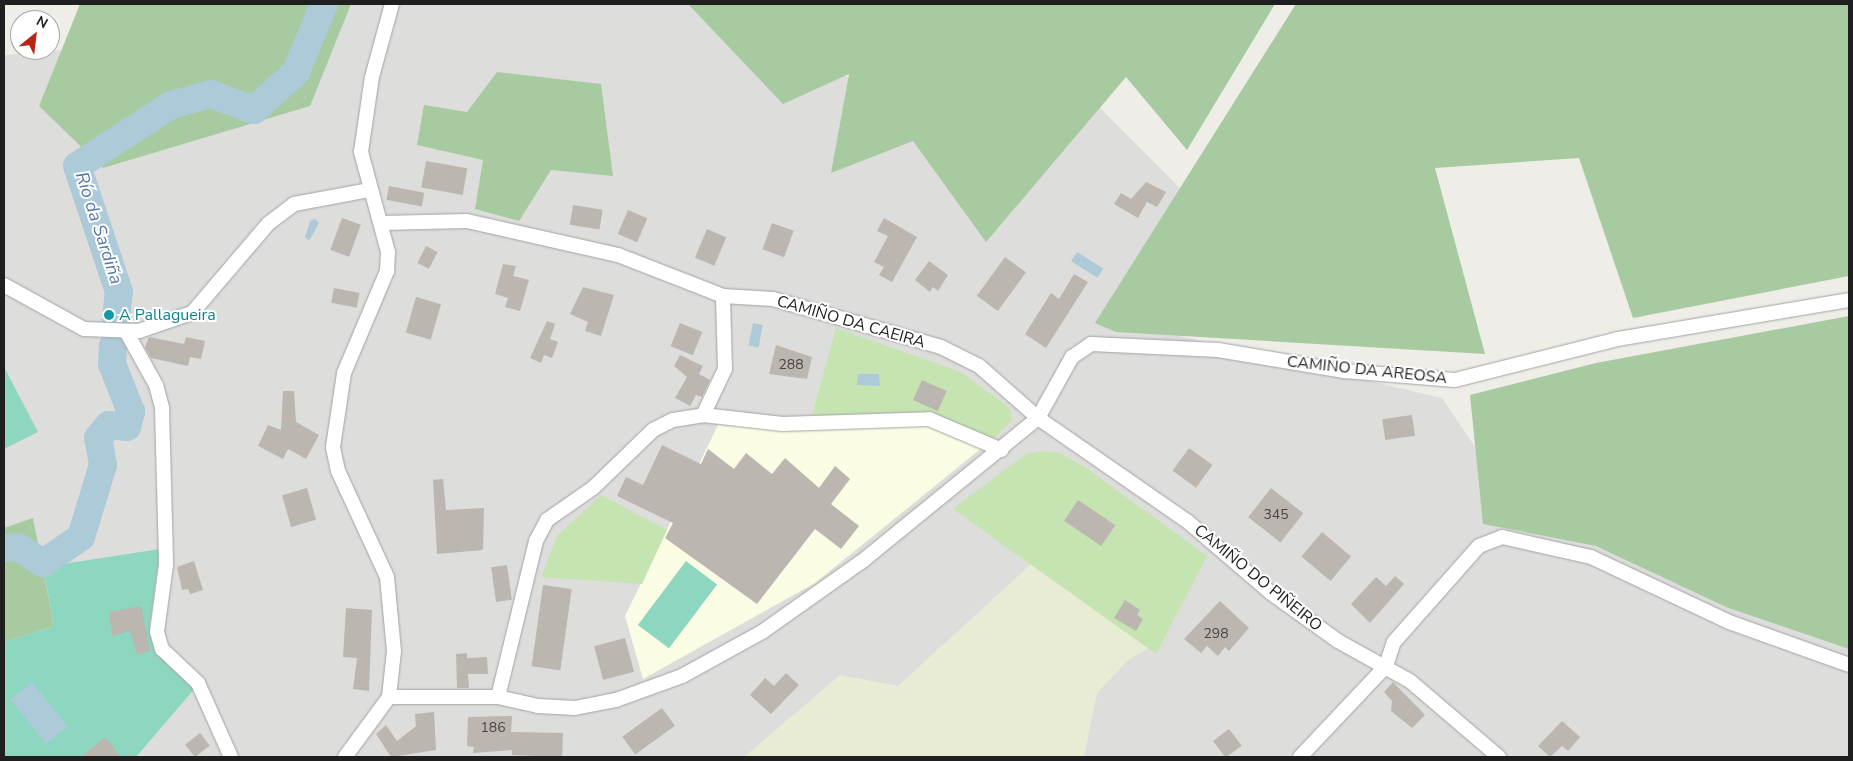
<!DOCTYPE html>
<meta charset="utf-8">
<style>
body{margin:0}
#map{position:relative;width:1853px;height:761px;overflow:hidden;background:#efede7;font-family:"Nunito Sans",sans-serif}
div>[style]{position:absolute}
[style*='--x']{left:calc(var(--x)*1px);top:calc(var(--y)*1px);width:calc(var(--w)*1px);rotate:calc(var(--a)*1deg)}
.residential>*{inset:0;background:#dddddc}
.education>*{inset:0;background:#fafce3}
.farmland>*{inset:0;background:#e8ecd4}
.grass>*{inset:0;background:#c6e4b2}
.forest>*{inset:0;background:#a8caa0}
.pitch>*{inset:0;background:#8dd6c0;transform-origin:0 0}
.water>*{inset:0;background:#accad8;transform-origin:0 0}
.river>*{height:28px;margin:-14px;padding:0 14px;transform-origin:14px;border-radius:14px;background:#accad8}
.building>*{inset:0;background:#bcb6b0;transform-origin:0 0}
.roads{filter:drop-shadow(0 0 1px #a3a3a3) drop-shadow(0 0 1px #a3a3a3)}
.minor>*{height:14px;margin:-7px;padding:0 7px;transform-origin:7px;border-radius:7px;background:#fff}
.dots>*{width:14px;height:14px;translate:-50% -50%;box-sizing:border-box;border:2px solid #fff;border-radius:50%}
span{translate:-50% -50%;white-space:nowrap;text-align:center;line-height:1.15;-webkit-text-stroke:4px #fff;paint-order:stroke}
.number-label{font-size:14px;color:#464543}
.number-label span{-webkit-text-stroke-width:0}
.culture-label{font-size:16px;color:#0d838f}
.left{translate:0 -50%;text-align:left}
.street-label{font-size:16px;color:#1f1f1f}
.water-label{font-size:18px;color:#5576a6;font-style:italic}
.frame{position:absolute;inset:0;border:5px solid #1f1f1f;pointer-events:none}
.north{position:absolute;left:10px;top:10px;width:50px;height:50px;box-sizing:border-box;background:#fff;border:1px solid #a5a5a5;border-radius:50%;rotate:29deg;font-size:14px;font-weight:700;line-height:20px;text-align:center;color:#1f1f1f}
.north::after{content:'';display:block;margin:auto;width:18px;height:22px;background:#ba2414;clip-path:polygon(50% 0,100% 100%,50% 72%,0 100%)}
</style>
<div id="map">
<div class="residential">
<div style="clip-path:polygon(288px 4px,759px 4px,1003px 205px,1099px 107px,1202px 210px,1130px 324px,1442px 398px,1510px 499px,1849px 618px,1849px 757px,4px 757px,4px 55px,260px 33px)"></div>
</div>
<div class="education">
<div style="clip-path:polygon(925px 424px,983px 447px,815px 583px,643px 679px,625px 616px,718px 425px,802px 430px)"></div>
</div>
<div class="farmland">
<div style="clip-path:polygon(1031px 564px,1149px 648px,1128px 660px,1097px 693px,1084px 757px,744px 757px,840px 675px,898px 686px)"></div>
</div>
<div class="grass">
<div style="clip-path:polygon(836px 328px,961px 372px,1010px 408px,1012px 420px,993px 440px,930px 414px,812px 415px)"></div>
<div style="clip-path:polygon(1044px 451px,1060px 453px,1085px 467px,1207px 556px,1156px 654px,953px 509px,1026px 454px)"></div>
<div style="clip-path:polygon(601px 495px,667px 530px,642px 584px,541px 577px,557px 536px)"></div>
</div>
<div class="forest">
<div style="clip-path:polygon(80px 4px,351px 4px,310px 106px,103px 168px,39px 106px)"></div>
<div style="clip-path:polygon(688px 4px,1275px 4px,1187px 150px,1126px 77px,986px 242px,913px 141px,831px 173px,849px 74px,783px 104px)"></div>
<div style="clip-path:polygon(1296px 4px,1849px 4px,1849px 276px,1633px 318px,1579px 158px,1435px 168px,1485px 354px,1116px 332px,1095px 323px)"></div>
<div style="clip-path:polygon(497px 72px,601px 84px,613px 176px,551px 170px,519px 221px,475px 209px,483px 160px,417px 145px,424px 105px,467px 112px)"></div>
<div style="clip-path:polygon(1849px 316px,1849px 649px,1726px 607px,1596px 546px,1483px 524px,1470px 395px,1596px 363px)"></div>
<div style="clip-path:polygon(33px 518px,54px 626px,4px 642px,4px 528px)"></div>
</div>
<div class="pitch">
<div style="clip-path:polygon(4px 367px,38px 432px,4px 449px)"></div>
<div style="clip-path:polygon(160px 549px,150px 624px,162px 658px,196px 687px,136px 757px,4px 757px,4px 642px,54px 626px,43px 567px)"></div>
<div style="left:686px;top:561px;width:39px;height:80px;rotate:37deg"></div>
</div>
<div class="water">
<div style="clip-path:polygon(315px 219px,319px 223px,309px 241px,305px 237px,310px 221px)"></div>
<div style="left:1077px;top:252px;width:31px;height:11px;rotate:32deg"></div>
<div style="left:753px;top:323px;width:10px;height:23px;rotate:11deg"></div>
<div style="clip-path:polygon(858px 374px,879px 374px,880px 386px,857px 385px)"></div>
<div style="left:32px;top:682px;width:57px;height:28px;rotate:51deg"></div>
</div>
<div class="river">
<div style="--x:116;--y:319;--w:27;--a:-84"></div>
<div style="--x:119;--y:292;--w:133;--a:-108.4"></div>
<div style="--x:77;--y:166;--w:112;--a:-33"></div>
<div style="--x:171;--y:105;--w:41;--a:-15.4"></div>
<div style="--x:211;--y:94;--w:46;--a:20.4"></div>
<div style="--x:254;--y:110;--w:57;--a:-42.1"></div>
<div style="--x:296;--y:72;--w:74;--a:-67.6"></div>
<div style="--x:4;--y:548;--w:14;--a:-4"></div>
<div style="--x:18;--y:547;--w:30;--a:33"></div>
<div style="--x:43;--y:563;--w:46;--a:-34.4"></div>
<div style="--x:81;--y:537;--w:75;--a:-73"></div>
<div style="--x:103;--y:465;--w:27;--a:-100"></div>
<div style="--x:98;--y:438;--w:17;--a:-50"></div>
<div style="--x:109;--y:425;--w:18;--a:6"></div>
<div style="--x:127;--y:427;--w:16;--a:-75"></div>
<div style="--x:131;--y:412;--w:52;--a:-111.6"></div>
<div style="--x:112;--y:364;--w:18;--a:-87"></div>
</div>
<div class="building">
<div style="left:426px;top:161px;width:42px;height:27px;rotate:10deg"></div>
<div style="clip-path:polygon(1146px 182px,1166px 192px,1157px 207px,1147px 202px,1138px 218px,1114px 204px,1121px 193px,1131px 199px)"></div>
<div style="left:389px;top:186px;width:36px;height:14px;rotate:11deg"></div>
<div style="left:573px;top:205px;width:30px;height:20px;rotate:9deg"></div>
<div style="left:628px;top:210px;width:21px;height:26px;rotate:23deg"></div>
<div style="left:342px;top:218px;width:20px;height:34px;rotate:20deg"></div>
<div style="clip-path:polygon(884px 218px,917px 237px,892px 282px,879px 275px,884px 267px,874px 262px,888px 236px,877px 231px)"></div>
<div style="left:772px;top:223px;width:23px;height:28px;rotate:20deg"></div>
<div style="left:707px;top:229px;width:21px;height:31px;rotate:23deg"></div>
<div style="left:426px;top:246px;width:13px;height:19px;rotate:27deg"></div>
<div style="left:1005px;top:257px;width:26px;height:48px;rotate:36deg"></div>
<div style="clip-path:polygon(929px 261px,948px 275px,938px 291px,933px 287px,930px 292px,915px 280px)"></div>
<div style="clip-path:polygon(503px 264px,516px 266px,513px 276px,529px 280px,520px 311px,505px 307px,508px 298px,495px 294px)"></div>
<div style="clip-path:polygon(1074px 274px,1088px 282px,1046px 348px,1025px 334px,1051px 293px,1059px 299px)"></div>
<div style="clip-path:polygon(583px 287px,614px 295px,601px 336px,585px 331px,588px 322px,570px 314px)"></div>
<div style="left:334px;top:288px;width:26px;height:15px;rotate:11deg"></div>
<div style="left:416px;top:297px;width:26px;height:37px;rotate:16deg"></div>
<div style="clip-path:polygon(547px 321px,555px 324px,550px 339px,558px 342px,552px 358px,544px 355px,541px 363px,530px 358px)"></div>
<div style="left:680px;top:323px;width:24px;height:25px;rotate:22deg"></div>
<div style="clip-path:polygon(149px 337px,184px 344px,186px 337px,205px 341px,201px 359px,190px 357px,188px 366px,151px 358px,145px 347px)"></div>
<div style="clip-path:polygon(776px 345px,812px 357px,807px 379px,769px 374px)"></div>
<div style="clip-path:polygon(680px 355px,703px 366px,699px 374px,710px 380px,702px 397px,696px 395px,690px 406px,675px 398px,687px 377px,674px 366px)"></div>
<div style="left:922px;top:380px;width:27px;height:22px;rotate:24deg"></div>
<div style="clip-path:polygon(283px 391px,294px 391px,296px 422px,319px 435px,306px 459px,288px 449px,283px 459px,258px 446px,268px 425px,281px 430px)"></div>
<div style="left:1412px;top:415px;width:21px;height:30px;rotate:82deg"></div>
<div style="clip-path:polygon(662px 445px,701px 464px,708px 449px,734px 469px,746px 453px,772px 474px,785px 458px,819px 488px,835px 466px,850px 479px,831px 504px,859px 526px,841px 549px,815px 529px,757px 604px,665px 538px,673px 523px,617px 496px,626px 477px,643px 485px)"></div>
<div style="left:1189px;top:448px;width:29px;height:28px;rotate:36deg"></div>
<div style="clip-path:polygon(443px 479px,446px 510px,484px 508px,483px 550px,437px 554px,433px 480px)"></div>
<div style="left:307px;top:488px;width:33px;height:26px;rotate:74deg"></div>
<div style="left:1271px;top:488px;width:41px;height:37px;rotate:38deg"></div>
<div style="left:1078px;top:500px;width:45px;height:25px;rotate:34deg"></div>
<div style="left:1322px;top:532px;width:38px;height:32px;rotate:40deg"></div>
<div style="clip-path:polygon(194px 561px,203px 590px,190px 594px,188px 589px,182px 590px,177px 567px)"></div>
<div style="left:507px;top:565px;width:35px;height:16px;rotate:82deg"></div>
<div style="clip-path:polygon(1395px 576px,1404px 584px,1370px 623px,1351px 604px,1376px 577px,1386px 586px)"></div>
<div style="left:543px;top:585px;width:29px;height:82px;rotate:8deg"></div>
<div style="clip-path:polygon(1125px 600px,1140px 610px,1137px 615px,1143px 619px,1136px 631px,1114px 618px)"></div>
<div style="clip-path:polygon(1220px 601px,1249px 628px,1229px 651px,1225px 647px,1218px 656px,1207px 646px,1201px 653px,1184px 639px)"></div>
<div style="clip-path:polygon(141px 606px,150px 651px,137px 655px,130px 631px,112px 636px,109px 612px)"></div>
<div style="clip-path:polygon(346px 608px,372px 610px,369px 691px,353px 689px,357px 658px,343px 657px)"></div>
<div style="left:625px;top:638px;width:35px;height:32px;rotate:75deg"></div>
<div style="clip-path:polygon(467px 653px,467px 658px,487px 657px,488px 674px,468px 674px,469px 688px,457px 688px,456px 654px)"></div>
<div style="clip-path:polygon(786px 673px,799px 685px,771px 714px,750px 695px,765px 678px,774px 686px)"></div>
<div style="clip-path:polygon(1393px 682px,1425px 715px,1412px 728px,1391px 711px,1392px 701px,1384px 692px)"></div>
<div style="left:662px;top:708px;width:22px;height:49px;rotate:54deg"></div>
<div style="clip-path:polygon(434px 712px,436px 750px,391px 757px,376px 734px,386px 725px,397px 741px,416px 726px,415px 714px)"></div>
<div style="clip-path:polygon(512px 716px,511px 732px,563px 733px,562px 757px,512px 755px,512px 750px,473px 753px,474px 747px,467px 746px,468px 717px)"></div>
<div style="clip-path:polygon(1562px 721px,1580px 737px,1568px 751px,1562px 746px,1550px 757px,1538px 746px)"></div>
<div style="left:1229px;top:729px;width:21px;height:20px;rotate:53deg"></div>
<div style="left:200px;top:733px;width:16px;height:19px;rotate:52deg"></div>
<div style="clip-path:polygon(105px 737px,121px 757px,81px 757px)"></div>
</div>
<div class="roads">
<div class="minor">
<div style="--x:381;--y:223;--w:86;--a:-1.3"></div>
<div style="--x:467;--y:221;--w:155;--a:12.7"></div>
<div style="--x:618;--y:255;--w:113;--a:21.3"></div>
<div style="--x:723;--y:296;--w:50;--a:3.4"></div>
<div style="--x:773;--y:299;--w:175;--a:15.9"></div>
<div style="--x:941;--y:347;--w:42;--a:26.6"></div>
<div style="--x:979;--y:366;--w:79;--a:41.4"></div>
<div style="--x:1038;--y:418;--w:181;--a:34.7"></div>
<div style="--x:1187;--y:521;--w:111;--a:40.6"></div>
<div style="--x:1271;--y:593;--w:82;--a:35.6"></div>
<div style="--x:1338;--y:641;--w:82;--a:29.1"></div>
<div style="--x:1410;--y:681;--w:117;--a:40.5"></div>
<div style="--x:4;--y:285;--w:91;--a:28.8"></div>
<div style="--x:84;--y:329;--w:55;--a:2.1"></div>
<div style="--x:139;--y:331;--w:56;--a:-18.8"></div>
<div style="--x:192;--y:313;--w:118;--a:-49.5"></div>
<div style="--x:269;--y:223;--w:31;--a:-37"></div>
<div style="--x:294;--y:204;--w:76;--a:-10.6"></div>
<div style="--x:127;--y:333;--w:60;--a:60.9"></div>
<div style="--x:156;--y:385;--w:24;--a:75"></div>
<div style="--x:162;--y:408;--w:157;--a:88.5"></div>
<div style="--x:166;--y:565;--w:68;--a:97.7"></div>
<div style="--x:157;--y:632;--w:18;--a:74"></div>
<div style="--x:162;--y:649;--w:50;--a:43.4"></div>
<div style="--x:198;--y:683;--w:81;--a:66"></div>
<div style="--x:703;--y:415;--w:51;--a:-64.4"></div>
<div style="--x:725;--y:369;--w:73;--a:-91.6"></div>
<div style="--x:389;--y:697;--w:46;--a:-83.8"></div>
<div style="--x:394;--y:651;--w:74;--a:-95.4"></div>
<div style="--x:387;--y:577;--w:117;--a:-114.8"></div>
<div style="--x:338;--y:471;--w:25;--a:-102"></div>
<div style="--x:333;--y:447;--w:75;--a:-81.5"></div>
<div style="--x:344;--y:373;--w:111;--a:-67.1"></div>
<div style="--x:387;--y:271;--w:19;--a:-87"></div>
<div style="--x:388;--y:252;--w:104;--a:-105.1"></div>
<div style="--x:361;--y:152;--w:76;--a:-81.7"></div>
<div style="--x:372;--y:77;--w:76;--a:-74.7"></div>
<div style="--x:498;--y:697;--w:161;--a:-76.3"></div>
<div style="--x:536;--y:541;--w:24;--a:-62"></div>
<div style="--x:547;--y:520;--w:56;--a:-34.8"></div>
<div style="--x:593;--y:488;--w:83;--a:-44"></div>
<div style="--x:653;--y:430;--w:22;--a:-27"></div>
<div style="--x:673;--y:420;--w:30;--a:-9"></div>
<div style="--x:703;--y:415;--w:80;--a:6.5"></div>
<div style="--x:782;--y:424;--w:147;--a:-1.9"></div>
<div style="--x:929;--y:419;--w:79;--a:23"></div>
<div style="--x:345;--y:757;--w:74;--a:-53.7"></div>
<div style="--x:389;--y:697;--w:109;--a:0"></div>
<div style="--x:498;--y:697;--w:41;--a:12.7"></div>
<div style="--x:538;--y:706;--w:37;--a:3"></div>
<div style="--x:575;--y:708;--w:42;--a:-11"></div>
<div style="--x:616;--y:700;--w:70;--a:-20"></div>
<div style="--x:682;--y:676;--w:91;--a:-28.8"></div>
<div style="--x:762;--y:632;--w:126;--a:-35.3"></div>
<div style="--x:865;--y:559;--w:223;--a:-39.2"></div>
<div style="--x:1038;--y:418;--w:70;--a:-60.9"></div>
<div style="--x:1072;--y:357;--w:23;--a:-34"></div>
<div style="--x:1091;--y:344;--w:127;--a:2.7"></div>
<div style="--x:1218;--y:350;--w:128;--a:9.5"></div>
<div style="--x:1344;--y:371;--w:111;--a:4.6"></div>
<div style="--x:1455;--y:380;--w:168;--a:-14.1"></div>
<div style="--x:1618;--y:339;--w:234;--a:-9.6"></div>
<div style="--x:1300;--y:757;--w:125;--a:-46.6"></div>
<div style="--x:1386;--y:666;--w:25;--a:-72"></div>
<div style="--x:1394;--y:642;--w:128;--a:-48.5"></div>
<div style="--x:1479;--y:546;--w:25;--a:-21"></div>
<div style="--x:1502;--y:537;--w:91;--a:12.7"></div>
<div style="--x:1591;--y:557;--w:153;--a:25.2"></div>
<div style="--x:1729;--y:622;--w:127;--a:19.7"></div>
</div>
</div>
<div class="dots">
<div style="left:109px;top:315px;background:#0f9aa8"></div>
</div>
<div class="number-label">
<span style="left:791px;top:365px">288</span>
<span style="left:1276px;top:515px">345</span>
<span style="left:1216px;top:634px">298</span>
<span style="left:493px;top:728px">186</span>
</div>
<div class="culture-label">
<span class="left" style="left:119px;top:315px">A Pallagueira</span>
</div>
<div class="street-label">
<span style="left:851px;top:322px;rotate:16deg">CAMIÑO DA CAEIRA</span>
<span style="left:1367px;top:370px;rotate:6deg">CAMIÑO DA AREOSA</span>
<span style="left:1258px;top:578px;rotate:39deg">CAMIÑO DO PIÑEIRO</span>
</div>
<div class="water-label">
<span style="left:99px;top:228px;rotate:72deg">Río da Sardiña</span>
</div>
<div class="frame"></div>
<div class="north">N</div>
</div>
